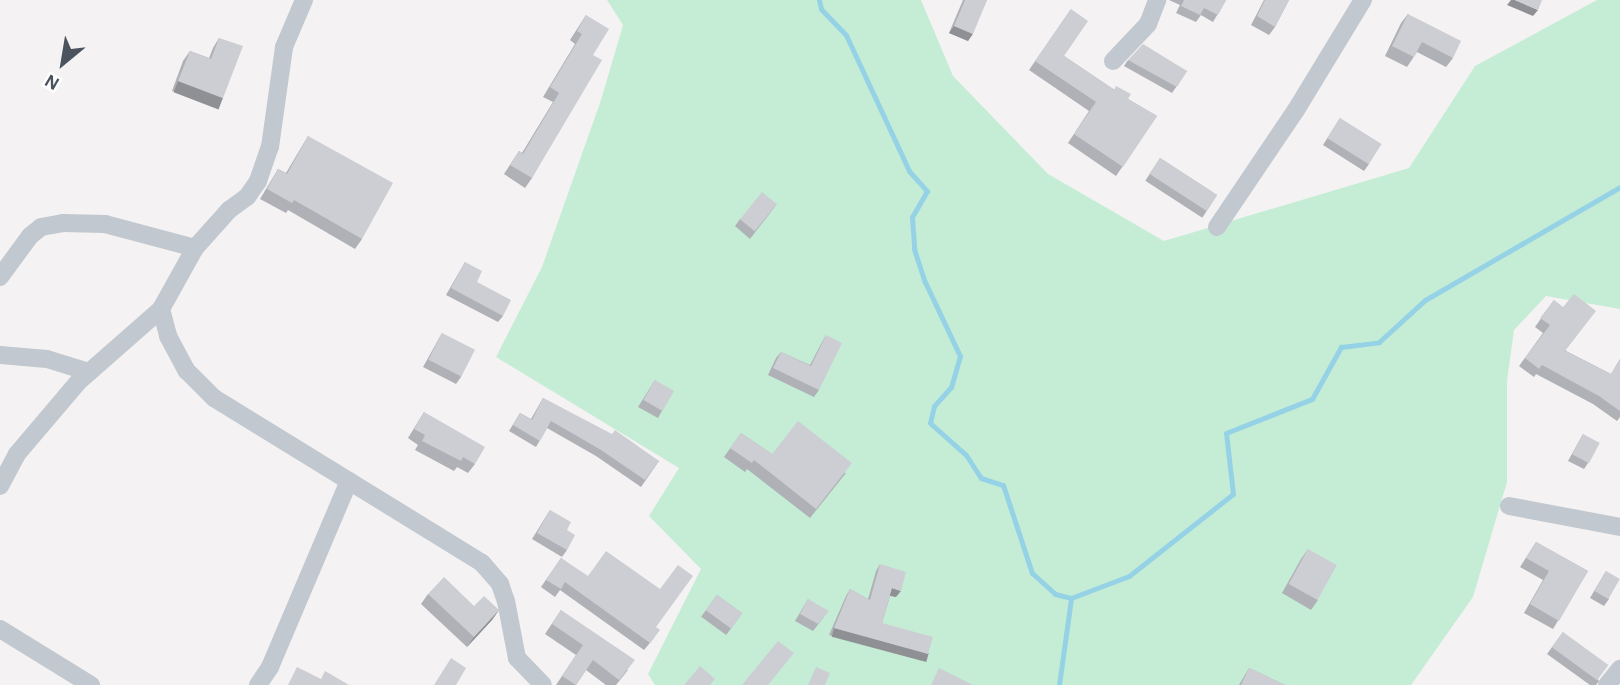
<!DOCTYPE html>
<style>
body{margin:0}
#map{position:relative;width:1620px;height:685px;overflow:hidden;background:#f4f2f2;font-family:"Alegreya Sans",sans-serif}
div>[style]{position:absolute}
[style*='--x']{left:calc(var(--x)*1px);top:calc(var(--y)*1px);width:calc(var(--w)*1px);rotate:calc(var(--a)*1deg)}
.green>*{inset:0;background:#c5edd6}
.stream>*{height:5px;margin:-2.5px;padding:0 2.5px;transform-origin:2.5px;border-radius:2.5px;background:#96d2e6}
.minor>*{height:18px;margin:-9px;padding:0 9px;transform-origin:9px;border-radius:9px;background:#c1c8cf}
.wall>*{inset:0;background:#afb1b6;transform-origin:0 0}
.shaded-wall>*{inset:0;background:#8f9094;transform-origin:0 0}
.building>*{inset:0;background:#ccced4;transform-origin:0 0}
span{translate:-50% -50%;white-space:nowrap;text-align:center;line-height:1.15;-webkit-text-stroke:7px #fff;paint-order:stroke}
.north{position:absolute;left:28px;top:28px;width:70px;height:70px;-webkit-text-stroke:5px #fff;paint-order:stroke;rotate:210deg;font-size:19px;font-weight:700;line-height:28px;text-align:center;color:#4b545e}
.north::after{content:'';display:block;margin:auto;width:24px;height:32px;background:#4b545e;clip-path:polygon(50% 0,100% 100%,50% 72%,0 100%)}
</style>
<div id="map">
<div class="green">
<div style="clip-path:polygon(607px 0,921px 0,953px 76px,1048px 174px,1164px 241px,1409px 168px,1475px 66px,1597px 0,1620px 0,1620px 309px,1546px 296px,1514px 330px,1507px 381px,1507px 482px,1473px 597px,1411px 685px,655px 685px,648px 674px,701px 569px,649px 516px,679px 468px,496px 357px,542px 267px,601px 100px,623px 25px)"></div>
</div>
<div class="stream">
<div style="--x:819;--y:0;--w:9;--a:77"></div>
<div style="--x:821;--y:9;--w:36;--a:46"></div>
<div style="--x:846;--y:35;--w:150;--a:65.1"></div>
<div style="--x:909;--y:171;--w:27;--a:48"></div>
<div style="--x:927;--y:191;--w:30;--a:120"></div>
<div style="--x:912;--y:217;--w:32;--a:86"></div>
<div style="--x:914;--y:249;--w:35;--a:72"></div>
<div style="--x:925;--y:282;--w:82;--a:64.7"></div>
<div style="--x:960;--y:356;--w:32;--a:106"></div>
<div style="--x:951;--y:387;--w:25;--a:132"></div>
<div style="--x:934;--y:406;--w:17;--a:103"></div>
<div style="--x:930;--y:423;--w:48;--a:41.6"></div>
<div style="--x:966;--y:455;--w:27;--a:57"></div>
<div style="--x:981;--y:478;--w:23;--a:18"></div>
<div style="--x:1003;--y:485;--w:93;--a:71.8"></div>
<div style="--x:1032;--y:573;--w:31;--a:42"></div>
<div style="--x:1055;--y:594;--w:16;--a:14"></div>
<div style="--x:1059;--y:685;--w:88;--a:-82.1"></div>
<div style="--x:1071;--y:598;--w:62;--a:-20.8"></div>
<div style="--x:1129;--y:576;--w:132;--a:-38.3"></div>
<div style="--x:1233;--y:494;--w:61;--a:-96.5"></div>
<div style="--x:1226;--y:433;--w:92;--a:-21.6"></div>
<div style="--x:1312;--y:399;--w:60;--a:-60.9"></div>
<div style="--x:1341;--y:347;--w:38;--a:-7"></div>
<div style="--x:1379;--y:342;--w:62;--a:-42.4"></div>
<div style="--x:1425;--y:300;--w:225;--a:-30.1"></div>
</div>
<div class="minor">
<div style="--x:1113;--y:61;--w:51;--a:-46.6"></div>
<div style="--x:1148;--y:24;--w:26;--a:-69"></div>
<div style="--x:1217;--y:227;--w:141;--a:-56"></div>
<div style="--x:1296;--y:110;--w:129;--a:-58.7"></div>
<div style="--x:0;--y:277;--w:51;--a:-53.8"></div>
<div style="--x:30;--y:236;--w:14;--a:-39"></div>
<div style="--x:41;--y:227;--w:22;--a:-10"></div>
<div style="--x:63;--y:223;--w:42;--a:1.4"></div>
<div style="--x:105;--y:224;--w:93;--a:14.9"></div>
<div style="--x:161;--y:309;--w:28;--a:75"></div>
<div style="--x:168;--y:336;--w:40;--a:62"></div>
<div style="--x:187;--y:371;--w:38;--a:45"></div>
<div style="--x:214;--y:398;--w:315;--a:31.6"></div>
<div style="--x:482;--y:563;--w:28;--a:49"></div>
<div style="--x:500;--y:584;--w:18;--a:71"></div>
<div style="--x:506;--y:601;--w:58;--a:79.1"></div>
<div style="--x:517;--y:658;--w:37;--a:46"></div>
<div style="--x:0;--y:355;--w:47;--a:4.9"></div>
<div style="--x:47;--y:359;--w:44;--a:17.2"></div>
<div style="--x:0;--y:486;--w:36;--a:-62"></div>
<div style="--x:17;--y:454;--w:94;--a:-49.7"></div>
<div style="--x:78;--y:382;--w:111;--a:-41.3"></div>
<div style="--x:161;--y:309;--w:70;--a:-60.9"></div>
<div style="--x:195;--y:248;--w:51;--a:-48.2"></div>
<div style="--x:229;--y:210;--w:22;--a:-36"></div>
<div style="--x:247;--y:197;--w:19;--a:-55"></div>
<div style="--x:258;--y:181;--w:36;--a:-71"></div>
<div style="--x:270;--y:147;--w:101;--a:-82"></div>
<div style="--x:284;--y:47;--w:51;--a:-66.9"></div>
<div style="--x:1509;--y:506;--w:113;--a:10.7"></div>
<div style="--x:0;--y:629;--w:107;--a:31.6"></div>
<div style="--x:258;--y:685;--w:22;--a:-56"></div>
<div style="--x:270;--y:667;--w:202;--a:-67"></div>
<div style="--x:1607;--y:685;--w:21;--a:-51"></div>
</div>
<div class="wall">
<div style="clip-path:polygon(963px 0,987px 0,968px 41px,949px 33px)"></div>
<div style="clip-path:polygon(1169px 0,1226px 0,1213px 22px,1201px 15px,1196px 22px,1176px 13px,1180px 5px)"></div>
<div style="clip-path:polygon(1264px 0,1289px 0,1275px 27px,1269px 35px,1251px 25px)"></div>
<div style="clip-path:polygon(1071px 9px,1064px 56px,1128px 99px,1157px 116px,1116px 176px,1068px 143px,1089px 111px,1029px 70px)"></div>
<div style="clip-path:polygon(1408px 14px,1453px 58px,1446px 67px,1417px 52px,1407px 67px,1385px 56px,1401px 23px)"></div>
<div style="clip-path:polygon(586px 15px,593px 55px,532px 178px,525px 188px,504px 174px,519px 151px,522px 153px,553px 102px,543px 97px,575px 44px,570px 40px)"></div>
<div style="clip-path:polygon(219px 38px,223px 98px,217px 108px,172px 91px,183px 61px,190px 51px,209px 58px,213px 48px)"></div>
<div style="clip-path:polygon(1128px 60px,1187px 71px,1172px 93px,1124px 66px)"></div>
<div style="clip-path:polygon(1340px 118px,1369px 164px,1364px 171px,1323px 145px)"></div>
<div style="clip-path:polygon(308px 136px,362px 239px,355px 249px,288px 210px,286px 213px,260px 199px,278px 169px,286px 173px)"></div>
<div style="left:1160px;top:158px;width:68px;height:27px;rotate:33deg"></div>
<div style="clip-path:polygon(777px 204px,750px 239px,735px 226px,740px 219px)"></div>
<div style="clip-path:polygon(465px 262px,477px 282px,503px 316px,498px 322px,446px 295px)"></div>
<div style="clip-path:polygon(1554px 300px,1566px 351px,1611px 374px,1620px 359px,1620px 417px,1617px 421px,1593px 404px,1536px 374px,1534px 377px,1519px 366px,1543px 333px,1535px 327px)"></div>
<div style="clip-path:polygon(442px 333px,461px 377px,456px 384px,423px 367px)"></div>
<div style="clip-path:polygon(826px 335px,819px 390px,814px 397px,768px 375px,776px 358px,781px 352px,810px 365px,822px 342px)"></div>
<div style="clip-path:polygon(655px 380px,662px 411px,658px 418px,638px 407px)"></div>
<div style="clip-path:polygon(543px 398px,659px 461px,641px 487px,596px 456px,547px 428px,536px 447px,509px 431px,520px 413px,531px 419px)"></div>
<div style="clip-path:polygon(424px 412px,475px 464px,468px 473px,457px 467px,454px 471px,415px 450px,418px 445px,408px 438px)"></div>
<div style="clip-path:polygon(741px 433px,772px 454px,846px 473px,810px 518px,747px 469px,745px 472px,724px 457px)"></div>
<div style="clip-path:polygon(1583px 434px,1588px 463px,1584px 469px,1568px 461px)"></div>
<div style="clip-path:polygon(550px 510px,567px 530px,567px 550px,562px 557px,532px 539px)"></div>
<div style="clip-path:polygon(1536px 542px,1588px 571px,1553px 629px,1524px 613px,1543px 580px,1520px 567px)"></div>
<div style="clip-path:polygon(1308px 549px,1318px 600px,1311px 610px,1282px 593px,1301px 559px)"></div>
<div style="clip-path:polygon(561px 558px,656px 627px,654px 638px,644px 650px,560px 590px,555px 597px,541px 587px)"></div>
<div style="clip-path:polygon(880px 564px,896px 597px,890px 596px,882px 623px,924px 661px,829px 635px,846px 596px,850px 589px,868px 599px,876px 571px)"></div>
<div style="clip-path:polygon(1606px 571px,1609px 599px,1604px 606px,1590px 598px)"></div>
<div style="clip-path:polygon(428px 594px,474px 606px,499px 610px,492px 620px,467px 647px,421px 604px)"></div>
<div style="left:717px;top:595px;width:31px;height:27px;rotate:36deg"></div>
<div style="clip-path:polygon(808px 599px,824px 617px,813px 631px,795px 621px)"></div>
<div style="clip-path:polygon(561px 610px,628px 670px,616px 685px,606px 685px,586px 670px,576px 685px,556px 685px,576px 655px,545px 634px)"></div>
<div style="clip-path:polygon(1563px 632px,1599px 681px,1596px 685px,1590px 685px,1547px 654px)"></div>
<div style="clip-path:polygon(1249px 668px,1285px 685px,1239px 685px)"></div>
</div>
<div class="shaded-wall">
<div style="clip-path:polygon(1511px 0,1515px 0,1538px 10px,1533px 16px,1507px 5px)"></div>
<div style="clip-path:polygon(954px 26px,973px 34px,968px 41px,949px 33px)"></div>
<div style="left:178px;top:81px;width:48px;height:12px;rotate:21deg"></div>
<div style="clip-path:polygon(892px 588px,901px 591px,896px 597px,887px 595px)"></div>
<div style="clip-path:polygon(499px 610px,492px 620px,467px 647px,474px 637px)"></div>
<div style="left:834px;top:628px;width:98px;height:9px;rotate:15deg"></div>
</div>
<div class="building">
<div style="clip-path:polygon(965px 0,987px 0,973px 34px,954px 26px)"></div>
<div style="clip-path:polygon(1184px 0,1226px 0,1218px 15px,1204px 8px,1200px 15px,1181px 6px)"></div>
<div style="clip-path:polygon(1265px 0,1289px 0,1275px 27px,1257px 16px)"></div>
<div style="clip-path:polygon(1515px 0,1542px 0,1538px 10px)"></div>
<div style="clip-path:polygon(1071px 9px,1088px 21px,1064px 56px,1114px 90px,1116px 86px,1131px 94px,1128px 99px,1157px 116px,1123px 167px,1074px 134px,1096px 102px,1035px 61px)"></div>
<div style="clip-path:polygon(1408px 14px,1461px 41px,1453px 58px,1422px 42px,1414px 57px,1392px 46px)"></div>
<div style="clip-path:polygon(586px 15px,609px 29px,593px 55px,602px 60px,532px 178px,510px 165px,519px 151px,523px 154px,559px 93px,550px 87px,582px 34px,577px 31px)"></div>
<div style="clip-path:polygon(219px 38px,243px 46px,223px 98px,178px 81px,190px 51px,211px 59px)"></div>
<div style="clip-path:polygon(1143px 44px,1187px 71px,1177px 87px,1128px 60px)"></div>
<div style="left:1340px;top:118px;width:49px;height:24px;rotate:32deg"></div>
<div style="clip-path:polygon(308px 136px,393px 183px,362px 239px,294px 200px,292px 203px,267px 189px,278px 169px,287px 174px)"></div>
<div style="left:1160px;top:158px;width:68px;height:19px;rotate:33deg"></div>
<div style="left:762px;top:192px;width:19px;height:35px;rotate:39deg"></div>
<div style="clip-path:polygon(465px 262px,482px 271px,477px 282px,511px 300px,503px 316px,451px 288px)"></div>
<div style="clip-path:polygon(1574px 294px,1596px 311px,1565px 351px,1611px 374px,1620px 360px,1620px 411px,1599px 396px,1542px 365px,1539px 369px,1525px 358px,1550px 325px,1540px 318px,1554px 300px,1563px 307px)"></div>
<div style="left:442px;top:333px;width:37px;height:30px;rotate:27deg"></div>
<div style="clip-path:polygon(826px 335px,842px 343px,819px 390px,773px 368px,781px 352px,811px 366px)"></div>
<div style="left:655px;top:380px;width:22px;height:23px;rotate:30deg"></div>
<div style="clip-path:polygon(543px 398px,612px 434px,615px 430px,659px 461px,645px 480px,601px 450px,551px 421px,540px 441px,513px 425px,520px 413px,532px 420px)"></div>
<div style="clip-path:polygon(424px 412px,485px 447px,475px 464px,463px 457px,461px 461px,422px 441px,425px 435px,414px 429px)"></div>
<div style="clip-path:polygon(798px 421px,852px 463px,816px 509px,754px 460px,752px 463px,730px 448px,741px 433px,772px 454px)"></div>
<div style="left:1583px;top:434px;width:19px;height:23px;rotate:28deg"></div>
<div style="clip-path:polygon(550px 510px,571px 522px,567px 530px,575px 535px,567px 550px,537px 533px)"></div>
<div style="clip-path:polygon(1536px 542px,1588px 571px,1559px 621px,1530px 604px,1549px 571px,1526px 558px)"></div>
<div style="left:1308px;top:549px;width:33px;height:40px;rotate:29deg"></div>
<div style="clip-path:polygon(606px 551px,660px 589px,678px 565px,693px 576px,656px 627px,660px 630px,650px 643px,565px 582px,561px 589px,546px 580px,561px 558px,588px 576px)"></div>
<div style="clip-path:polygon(880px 564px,906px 572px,901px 591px,892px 588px,882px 623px,933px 637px,928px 654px,834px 628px,850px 589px,870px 600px)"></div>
<div style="left:1606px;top:571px;width:16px;height:23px;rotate:30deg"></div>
<div style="clip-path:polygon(444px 577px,474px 606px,484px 596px,499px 610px,474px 637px,428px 594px)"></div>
<div style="left:717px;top:595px;width:31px;height:19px;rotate:36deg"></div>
<div style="clip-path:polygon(808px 599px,829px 611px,818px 624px,800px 614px)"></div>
<div style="clip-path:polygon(561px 610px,635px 660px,619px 680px,593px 660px,576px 685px,562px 676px,583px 645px,552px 624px)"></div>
<div style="left:1563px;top:632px;width:56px;height:19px;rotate:36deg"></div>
<div style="clip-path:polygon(778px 641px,794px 653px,768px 685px,742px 685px)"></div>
<div style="clip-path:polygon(451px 658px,466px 668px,456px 685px,434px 685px)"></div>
<div style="clip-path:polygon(700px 666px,715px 679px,710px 685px,684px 685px)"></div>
<div style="clip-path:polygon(297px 667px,321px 679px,325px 671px,349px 685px,288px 685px)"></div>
<div style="clip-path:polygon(816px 667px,830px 673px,825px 685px,808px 685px)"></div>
<div style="clip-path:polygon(939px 668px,973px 685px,931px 685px)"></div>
<div style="clip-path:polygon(1249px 668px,1285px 685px,1241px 685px)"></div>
</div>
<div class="north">N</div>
</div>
